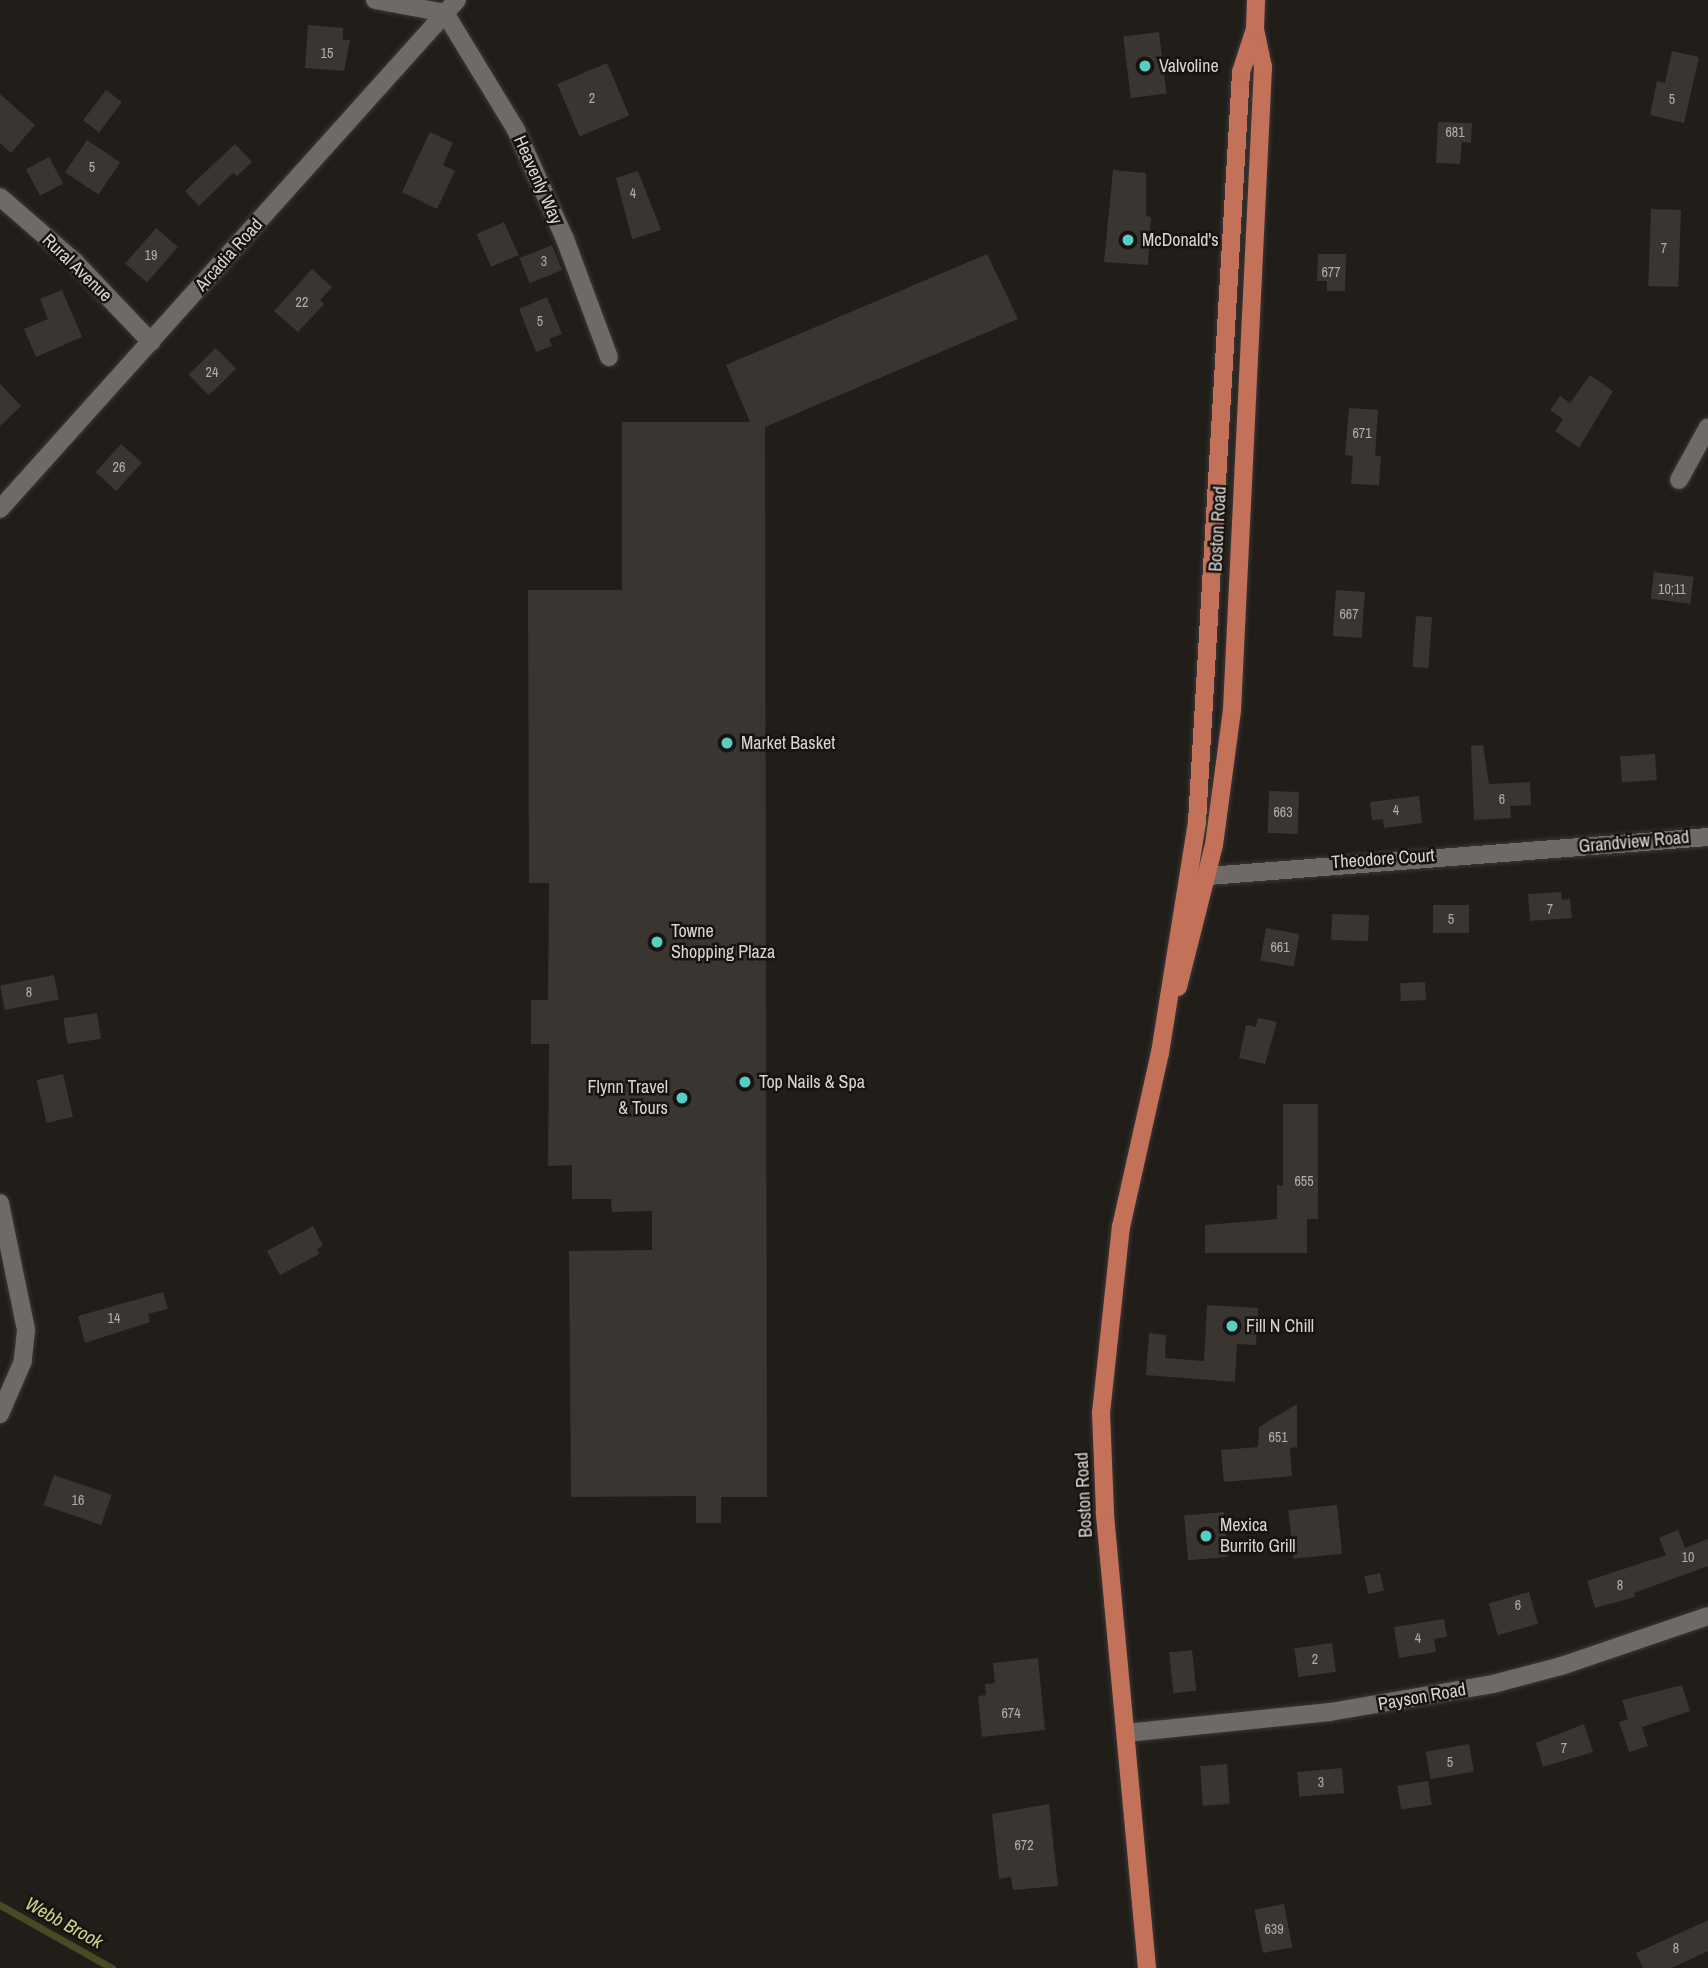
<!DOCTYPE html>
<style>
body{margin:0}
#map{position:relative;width:1708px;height:1968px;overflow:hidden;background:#211d19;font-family:"Archivo Narrow",sans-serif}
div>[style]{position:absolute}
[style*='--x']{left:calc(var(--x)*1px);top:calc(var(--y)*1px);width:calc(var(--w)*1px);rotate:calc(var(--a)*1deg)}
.stream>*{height:7px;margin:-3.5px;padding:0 3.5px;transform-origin:3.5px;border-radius:3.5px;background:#484b21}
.building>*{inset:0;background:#393631;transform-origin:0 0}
.roads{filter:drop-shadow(0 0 2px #3c3836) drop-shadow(0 0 2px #3c3836)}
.minor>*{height:18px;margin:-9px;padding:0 9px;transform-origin:9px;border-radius:9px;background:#706a66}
.primary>*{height:18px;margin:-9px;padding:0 9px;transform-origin:9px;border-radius:9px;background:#c37259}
.dots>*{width:19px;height:19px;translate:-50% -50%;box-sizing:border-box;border:4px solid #181310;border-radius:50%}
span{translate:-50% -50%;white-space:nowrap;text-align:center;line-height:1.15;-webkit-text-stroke:5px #181310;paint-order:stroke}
.number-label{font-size:14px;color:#b0adaa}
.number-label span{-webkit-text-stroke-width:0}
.poi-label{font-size:18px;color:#d8d5d2}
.left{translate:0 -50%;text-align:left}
.right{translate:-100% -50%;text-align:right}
.street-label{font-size:18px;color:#d8d5d2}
.water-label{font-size:19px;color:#cdd28c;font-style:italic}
</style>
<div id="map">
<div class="stream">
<div style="--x:0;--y:1905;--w:129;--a:29.4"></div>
</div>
<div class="building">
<div style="clip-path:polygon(308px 25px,343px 28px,343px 40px,350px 40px,344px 71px,305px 68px)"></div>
<div style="left:1159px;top:32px;width:62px;height:36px;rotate:83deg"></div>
<div style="clip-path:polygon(1672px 51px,1699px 57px,1684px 123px,1650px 115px,1657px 81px,1665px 83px)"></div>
<div style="left:607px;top:63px;width:57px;height:54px;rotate:67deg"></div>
<div style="left:106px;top:90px;width:20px;height:38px;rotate:37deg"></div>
<div style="clip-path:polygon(0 94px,35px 125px,11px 153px,0 143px)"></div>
<div style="clip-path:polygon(1438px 122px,1472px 123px,1471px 143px,1462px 142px,1460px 164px,1436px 163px)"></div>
<div style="clip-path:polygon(430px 132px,453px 143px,443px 165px,455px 171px,437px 209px,402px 192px)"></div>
<div style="left:87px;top:140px;width:40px;height:39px;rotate:34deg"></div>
<div style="clip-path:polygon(235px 144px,252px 162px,237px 176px,233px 173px,199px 206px,185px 191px)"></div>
<div style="left:49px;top:157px;width:30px;height:26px;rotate:62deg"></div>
<div style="clip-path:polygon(1113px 170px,1146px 173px,1146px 216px,1151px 217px,1148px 265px,1104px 262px)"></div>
<div style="clip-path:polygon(638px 171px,661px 230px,632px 239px,616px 178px)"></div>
<div style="left:1651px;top:209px;width:30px;height:77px;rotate:2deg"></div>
<div style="left:504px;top:222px;width:36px;height:30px;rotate:66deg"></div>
<div style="left:156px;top:228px;width:29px;height:47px;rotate:41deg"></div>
<div style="left:552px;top:245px;width:27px;height:35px;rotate:68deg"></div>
<div style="clip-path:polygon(987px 254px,1018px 319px,765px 427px,767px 1497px,721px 1497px,721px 1523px,696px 1523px,696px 1496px,571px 1497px,569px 1251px,652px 1250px,652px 1211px,612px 1212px,611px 1199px,572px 1199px,572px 1165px,548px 1166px,549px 1044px,531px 1044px,531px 1000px,548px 1000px,549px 883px,529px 883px,528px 590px,622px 590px,622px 422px,750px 422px,726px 365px)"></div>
<div style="clip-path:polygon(1318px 254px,1346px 254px,1345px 291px,1327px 291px,1327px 281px,1317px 281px)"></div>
<div style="clip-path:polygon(312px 269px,332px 287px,320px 300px,324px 304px,298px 332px,274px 311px)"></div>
<div style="clip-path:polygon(62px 290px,82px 337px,36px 357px,24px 329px,48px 319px,40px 299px)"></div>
<div style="clip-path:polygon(547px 297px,562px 334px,549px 339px,552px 346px,536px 352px,519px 309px)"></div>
<div style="left:216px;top:348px;width:29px;height:38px;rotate:46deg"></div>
<div style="clip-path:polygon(1590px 375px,1613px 391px,1579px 448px,1555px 431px,1563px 419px,1550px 410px,1560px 396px,1570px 403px)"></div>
<div style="clip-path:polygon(0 384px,21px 406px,0 426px)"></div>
<div style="clip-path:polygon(1349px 408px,1378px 410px,1375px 456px,1381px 456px,1379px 485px,1351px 484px,1353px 456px,1345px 455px)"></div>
<div style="left:121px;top:444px;width:28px;height:38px;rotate:42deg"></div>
<div style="left:1654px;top:572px;width:40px;height:27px;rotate:7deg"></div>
<div style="left:1336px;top:590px;width:29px;height:46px;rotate:4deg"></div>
<div style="left:1416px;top:616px;width:16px;height:51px;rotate:4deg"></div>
<div style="clip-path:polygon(1483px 745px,1489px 784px,1530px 782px,1531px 805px,1510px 806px,1511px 818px,1474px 820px,1471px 746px)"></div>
<div style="left:1655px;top:754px;width:26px;height:35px;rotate:86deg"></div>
<div style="left:1269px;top:791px;width:30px;height:42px;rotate:2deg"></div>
<div style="clip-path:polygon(1419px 796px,1422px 823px,1384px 828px,1383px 819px,1372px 820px,1370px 802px)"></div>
<div style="clip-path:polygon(1561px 892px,1562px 900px,1570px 899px,1572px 918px,1530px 921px,1528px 894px)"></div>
<div style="left:1433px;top:905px;width:36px;height:28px"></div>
<div style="left:1332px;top:914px;width:37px;height:26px;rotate:2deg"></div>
<div style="left:1266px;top:928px;width:34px;height:33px;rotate:10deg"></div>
<div style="left:54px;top:975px;width:25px;height:55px;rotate:79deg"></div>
<div style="left:1425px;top:982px;width:18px;height:25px;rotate:87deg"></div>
<div style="left:97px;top:1013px;width:26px;height:34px;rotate:81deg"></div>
<div style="clip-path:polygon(1258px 1018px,1277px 1022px,1265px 1064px,1239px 1058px,1246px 1025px,1256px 1027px)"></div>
<div style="left:63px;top:1074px;width:44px;height:27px;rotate:77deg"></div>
<div style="clip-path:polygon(1283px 1104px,1318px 1104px,1318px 1219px,1307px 1219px,1307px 1253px,1205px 1253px,1205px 1225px,1277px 1219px,1277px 1185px,1283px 1186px)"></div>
<div style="clip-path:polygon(313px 1226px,323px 1245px,317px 1249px,319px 1254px,280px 1275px,267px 1251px)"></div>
<div style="clip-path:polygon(163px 1292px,168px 1309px,148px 1314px,150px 1322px,85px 1343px,78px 1316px)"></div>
<div style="clip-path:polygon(1207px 1305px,1258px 1308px,1256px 1345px,1237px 1344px,1235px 1382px,1146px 1375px,1149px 1333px,1166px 1335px,1165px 1358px,1204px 1361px)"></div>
<div style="clip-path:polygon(1297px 1404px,1297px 1447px,1290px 1448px,1292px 1476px,1224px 1482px,1221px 1450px,1258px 1447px,1259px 1427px)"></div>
<div style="left:54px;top:1475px;width:61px;height:32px;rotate:19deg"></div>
<div style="left:1337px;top:1505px;width:49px;height:49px;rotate:84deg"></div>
<div style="left:1224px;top:1512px;width:45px;height:40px;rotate:85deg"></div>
<div style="clip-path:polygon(1678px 1530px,1685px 1548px,1708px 1539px,1708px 1566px,1634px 1593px,1635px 1597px,1595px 1608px,1587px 1581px,1666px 1555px,1659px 1538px)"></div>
<div style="left:1380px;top:1573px;width:18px;height:16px;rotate:77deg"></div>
<div style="left:1529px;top:1592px;width:33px;height:42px;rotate:74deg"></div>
<div style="clip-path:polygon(1444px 1619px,1447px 1637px,1434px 1639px,1436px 1652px,1399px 1658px,1394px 1627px)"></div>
<div style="left:1332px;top:1643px;width:29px;height:38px;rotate:82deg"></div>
<div style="left:1192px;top:1650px;width:41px;height:23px;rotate:84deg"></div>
<div style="clip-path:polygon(1038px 1658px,1045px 1730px,982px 1737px,978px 1696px,986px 1695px,985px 1684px,995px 1683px,993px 1663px)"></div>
<div style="clip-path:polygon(1682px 1685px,1690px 1711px,1642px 1727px,1648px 1746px,1629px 1752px,1619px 1722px,1628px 1719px,1622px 1700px)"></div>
<div style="clip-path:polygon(1584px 1724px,1593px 1752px,1543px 1767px,1536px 1743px)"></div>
<div style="left:1469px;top:1744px;width:28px;height:44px;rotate:80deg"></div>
<div style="left:1227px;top:1764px;width:40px;height:27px;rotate:86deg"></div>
<div style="left:1342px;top:1768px;width:25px;height:45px;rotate:85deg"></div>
<div style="left:1428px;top:1781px;width:24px;height:31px;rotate:81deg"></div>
<div style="clip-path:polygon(1049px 1804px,1058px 1886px,1013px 1890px,1011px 1877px,999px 1879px,992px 1814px)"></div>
<div style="left:1284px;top:1904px;width:44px;height:30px;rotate:79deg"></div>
<div style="clip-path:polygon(1708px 1920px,1708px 1951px,1672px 1968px,1643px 1968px,1636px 1953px)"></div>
</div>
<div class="roads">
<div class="minor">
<div style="--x:375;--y:0;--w:71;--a:10.5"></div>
<div style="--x:445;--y:13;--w:137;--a:58.7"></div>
<div style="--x:516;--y:130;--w:120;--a:65.8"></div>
<div style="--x:565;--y:239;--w:126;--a:69.6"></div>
<div style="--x:0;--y:197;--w:98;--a:40.9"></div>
<div style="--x:74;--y:261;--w:112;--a:46.5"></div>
<div style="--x:1679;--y:480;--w:60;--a:-61.3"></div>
<div style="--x:0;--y:509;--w:684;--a:-48.08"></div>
<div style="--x:1208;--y:876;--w:502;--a:-4.46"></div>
<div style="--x:0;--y:1203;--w:130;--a:78.4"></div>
<div style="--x:26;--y:1330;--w:31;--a:96"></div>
<div style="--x:23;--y:1361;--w:58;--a:113.5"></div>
<div style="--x:1126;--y:1733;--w:205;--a:-5.9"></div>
<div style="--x:1330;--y:1712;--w:165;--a:-9.7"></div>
<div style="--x:1493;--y:1684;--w:70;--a:-14.8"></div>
<div style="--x:1561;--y:1666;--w:155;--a:-18.8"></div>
</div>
<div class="primary">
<div style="--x:1178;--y:987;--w:146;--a:-75.8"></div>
<div style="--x:1214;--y:845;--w:136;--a:-82.4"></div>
<div style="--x:1232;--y:710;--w:644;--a:-87.24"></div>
<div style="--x:1263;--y:67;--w:39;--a:-102"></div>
<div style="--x:1147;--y:1968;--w:458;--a:-95.3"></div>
<div style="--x:1105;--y:1512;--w:99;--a:-92.3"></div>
<div style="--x:1101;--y:1413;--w:187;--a:-83.9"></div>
<div style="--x:1121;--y:1227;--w:178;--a:-77.4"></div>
<div style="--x:1160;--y:1053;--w:234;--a:-80.9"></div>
<div style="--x:1197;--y:822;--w:751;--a:-86.64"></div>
<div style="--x:1241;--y:72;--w:45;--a:-72"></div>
<div style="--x:1255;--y:29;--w:29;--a:-88"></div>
</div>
</div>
<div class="dots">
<div style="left:1145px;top:66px;background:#57cec2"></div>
<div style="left:1128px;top:240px;background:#57cec2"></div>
<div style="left:727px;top:743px;background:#57cec2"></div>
<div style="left:657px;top:942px;background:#57cec2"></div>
<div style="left:745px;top:1082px;background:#57cec2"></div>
<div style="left:682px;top:1098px;background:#57cec2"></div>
<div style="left:1232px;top:1326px;background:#57cec2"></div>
<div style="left:1206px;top:1536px;background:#57cec2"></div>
</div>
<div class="number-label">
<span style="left:327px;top:53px">15</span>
<span style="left:592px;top:98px">2</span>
<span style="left:1672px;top:99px">5</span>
<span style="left:1455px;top:132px">681</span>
<span style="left:92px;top:167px">5</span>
<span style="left:633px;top:193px">4</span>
<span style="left:1664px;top:248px">7</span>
<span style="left:151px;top:255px">19</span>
<span style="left:544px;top:261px">3</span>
<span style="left:1331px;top:272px">677</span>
<span style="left:302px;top:302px">22</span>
<span style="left:540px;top:321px">5</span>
<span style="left:212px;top:372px">24</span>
<span style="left:1362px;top:433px">671</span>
<span style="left:119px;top:467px">26</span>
<span style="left:1672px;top:589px">10;11</span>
<span style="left:1349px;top:614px">667</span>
<span style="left:1502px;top:799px">6</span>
<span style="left:1396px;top:810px">4</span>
<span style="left:1283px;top:812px">663</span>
<span style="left:1550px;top:909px">7</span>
<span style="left:1451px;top:919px">5</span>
<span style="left:1280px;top:947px">661</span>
<span style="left:29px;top:992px">8</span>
<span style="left:1304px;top:1181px">655</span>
<span style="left:114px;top:1318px">14</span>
<span style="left:1278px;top:1437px">651</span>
<span style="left:78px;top:1500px">16</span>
<span style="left:1688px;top:1557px">10</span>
<span style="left:1620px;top:1585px">8</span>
<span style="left:1518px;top:1605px">6</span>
<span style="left:1418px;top:1638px">4</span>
<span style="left:1315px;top:1659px">2</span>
<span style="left:1011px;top:1713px">674</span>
<span style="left:1564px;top:1748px">7</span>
<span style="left:1450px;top:1762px">5</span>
<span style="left:1321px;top:1782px">3</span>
<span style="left:1024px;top:1845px">672</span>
<span style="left:1274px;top:1929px">639</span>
<span style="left:1676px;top:1948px">8</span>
</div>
<div class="poi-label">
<span class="left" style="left:1159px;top:66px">Valvoline</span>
<span class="left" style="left:1142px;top:240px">McDonald's</span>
<span class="left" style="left:741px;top:743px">Market Basket</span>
<span class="left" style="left:671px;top:942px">Towne<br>Shopping Plaza</span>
<span class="left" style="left:759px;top:1082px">Top Nails &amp; Spa</span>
<span class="right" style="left:668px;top:1098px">Flynn Travel<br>&amp; Tours</span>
<span class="left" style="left:1246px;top:1326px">Fill N Chill</span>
<span class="left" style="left:1220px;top:1536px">Mexica<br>Burrito Grill</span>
</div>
<div class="street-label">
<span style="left:538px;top:180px;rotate:66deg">Heavenly Way</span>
<span style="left:229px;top:255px;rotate:-48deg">Arcadia Road</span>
<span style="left:77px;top:268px;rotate:44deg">Rural Avenue</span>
<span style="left:1218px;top:529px;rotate:-87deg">Boston Road</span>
<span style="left:1634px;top:842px;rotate:-5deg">Grandview Road</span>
<span style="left:1383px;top:859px;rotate:-4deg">Theodore Court</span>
<span style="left:1084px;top:1495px;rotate:-93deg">Boston Road</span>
<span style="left:1422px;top:1697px;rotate:-10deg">Payson Road</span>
</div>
<div class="water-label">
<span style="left:64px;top:1923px;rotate:29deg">Webb Brook</span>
</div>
</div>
